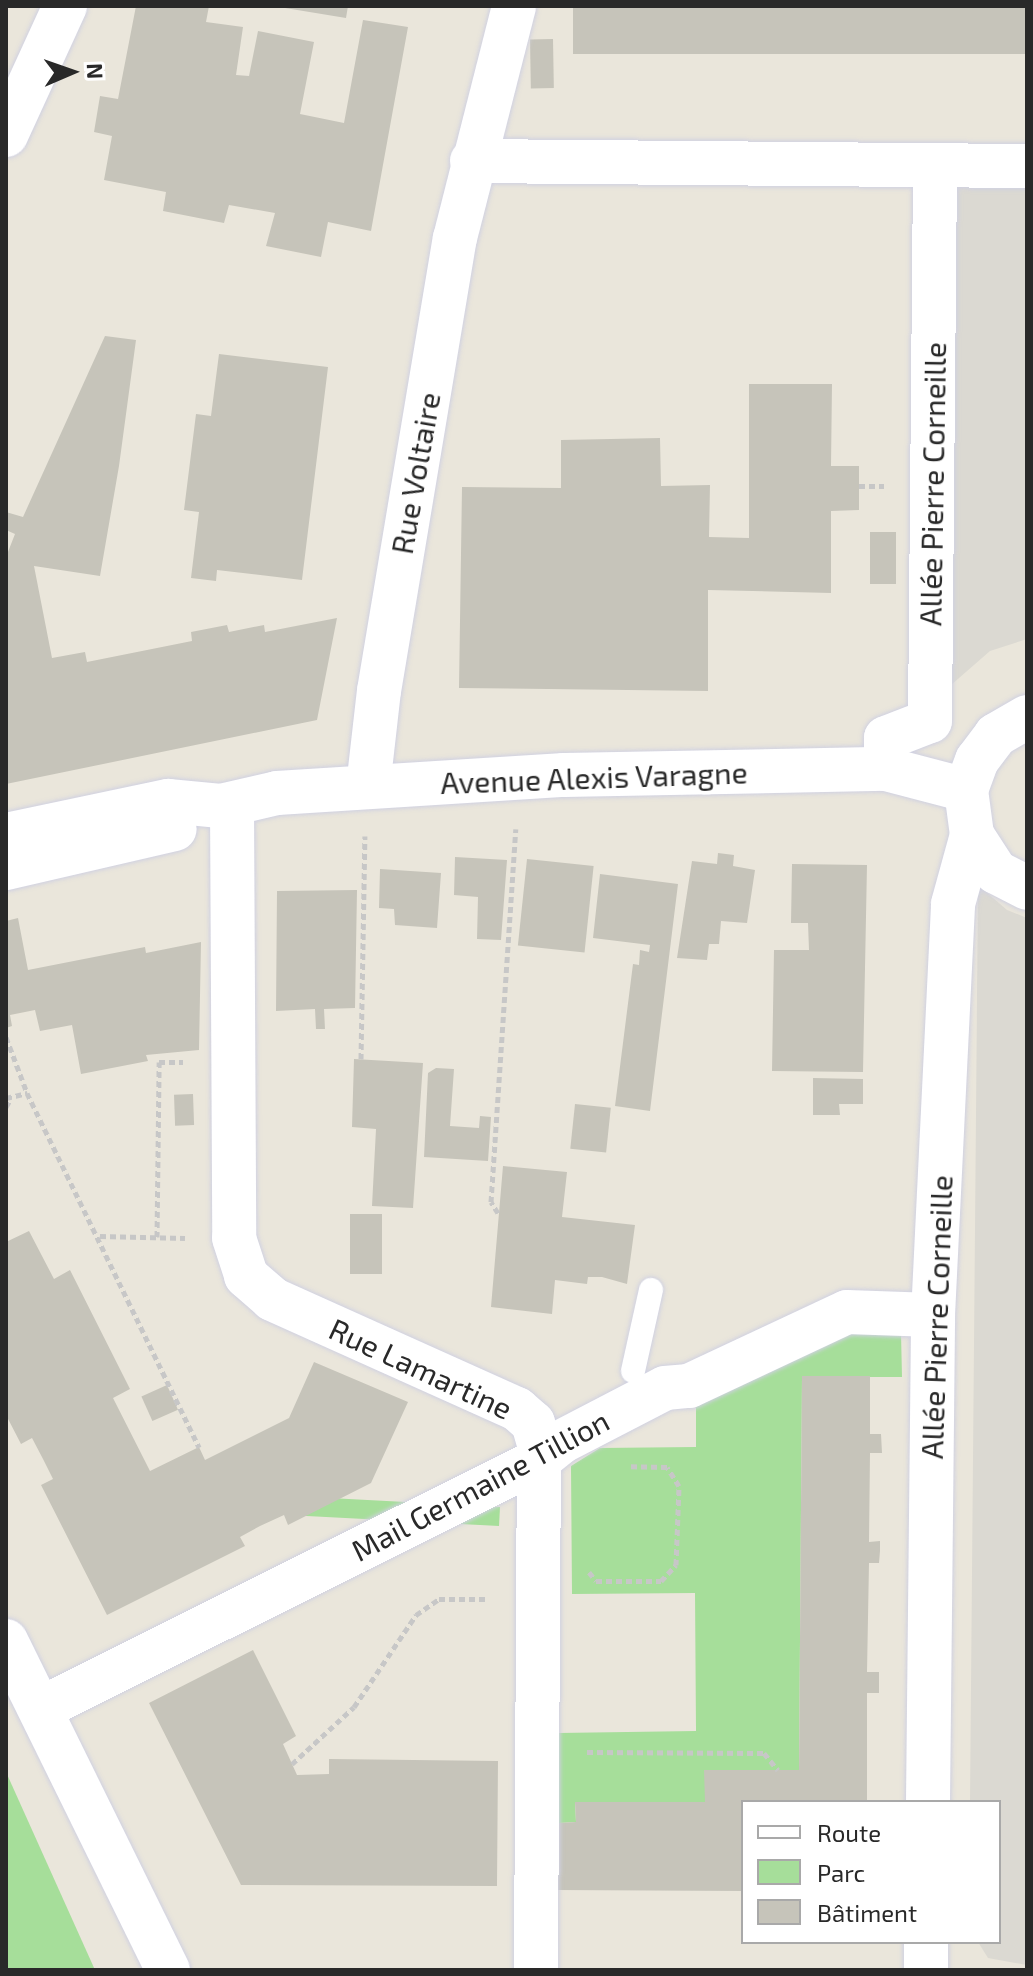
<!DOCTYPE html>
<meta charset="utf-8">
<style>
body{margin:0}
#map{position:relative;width:1033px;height:1976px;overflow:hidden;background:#eae6db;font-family:"Exo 2",sans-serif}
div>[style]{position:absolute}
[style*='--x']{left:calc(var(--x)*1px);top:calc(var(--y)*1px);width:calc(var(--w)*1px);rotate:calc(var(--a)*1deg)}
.green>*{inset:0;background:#a6de9a;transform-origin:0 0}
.plaza>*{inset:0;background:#dbd9d2}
.building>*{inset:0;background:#c6c4ba;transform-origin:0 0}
.path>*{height:5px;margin-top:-2.5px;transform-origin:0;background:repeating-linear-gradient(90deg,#c7c7c7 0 6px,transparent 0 10px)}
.roads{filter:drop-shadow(0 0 2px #d0d1e1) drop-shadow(0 0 2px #d0d1e1)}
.lane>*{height:24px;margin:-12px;padding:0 12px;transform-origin:12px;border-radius:12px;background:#fff}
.street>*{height:44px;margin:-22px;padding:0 22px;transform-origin:22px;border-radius:22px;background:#fff}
.secondary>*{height:44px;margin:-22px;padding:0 22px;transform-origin:22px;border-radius:22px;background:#fff}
span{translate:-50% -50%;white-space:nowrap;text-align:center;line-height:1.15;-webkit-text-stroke:7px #fff;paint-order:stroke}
.street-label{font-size:30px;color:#292929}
.frame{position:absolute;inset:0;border:8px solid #292929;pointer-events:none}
.legend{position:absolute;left:741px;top:1800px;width:260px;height:144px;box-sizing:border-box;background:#fff;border:2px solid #a9a9a9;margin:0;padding:10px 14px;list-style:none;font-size:24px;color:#292929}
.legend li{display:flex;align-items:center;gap:16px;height:40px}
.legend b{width:40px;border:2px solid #a9a9a9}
.north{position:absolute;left:32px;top:32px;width:80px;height:80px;-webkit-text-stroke:6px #fff;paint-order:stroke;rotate:88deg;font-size:22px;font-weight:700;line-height:32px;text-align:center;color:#292929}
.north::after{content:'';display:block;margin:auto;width:28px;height:36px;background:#292929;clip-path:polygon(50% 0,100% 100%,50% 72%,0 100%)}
</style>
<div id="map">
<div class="green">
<div style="clip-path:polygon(834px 1332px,901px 1333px,902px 1377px,802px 1377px,799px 1770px,705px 1770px,705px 1802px,575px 1802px,576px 1822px,559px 1823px,558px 1733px,696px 1731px,695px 1593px,572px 1594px,571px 1466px,600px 1448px,696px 1447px,696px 1399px)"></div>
<div style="left:500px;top:1507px;width:19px;height:431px;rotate:93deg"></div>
<div style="clip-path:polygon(6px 1772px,95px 1970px,6px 1970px)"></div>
</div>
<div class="plaza">
<div style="clip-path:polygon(953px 177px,1027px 181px,1027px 639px,990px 651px,951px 685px)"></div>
<div style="clip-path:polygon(978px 885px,1007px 910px,1027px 918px,1027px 1965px,988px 1958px,978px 1942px,999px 1942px,999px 1802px,970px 1802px)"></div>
</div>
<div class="building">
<div style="clip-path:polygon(136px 6px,209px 6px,206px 22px,243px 27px,236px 75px,249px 76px,258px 31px,314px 42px,300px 114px,344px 123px,363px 20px,408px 27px,371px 231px,328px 222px,321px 257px,266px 246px,275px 213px,229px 205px,224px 223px,163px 211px,166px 192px,104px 180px,112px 136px,94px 132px,100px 96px,118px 99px)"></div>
<div style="clip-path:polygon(273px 6px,348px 6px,346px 18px)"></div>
<div style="left:573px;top:6px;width:454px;height:48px"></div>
<div style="left:553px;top:39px;width:49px;height:23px;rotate:89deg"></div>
<div style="clip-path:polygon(105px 336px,136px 340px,119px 466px,100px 576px,34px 566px,52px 658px,85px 652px,87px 662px,192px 641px,191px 632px,227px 625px,229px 632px,264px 625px,265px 632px,337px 618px,317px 720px,6px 784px,6px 557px,15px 534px,6px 530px,6px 512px,23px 517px)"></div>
<div style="clip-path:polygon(219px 354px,328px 367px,302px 580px,217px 570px,216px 581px,191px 578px,199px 512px,184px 510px,196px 414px,211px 416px)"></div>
<div style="clip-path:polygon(749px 384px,832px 384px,831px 466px,859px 466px,859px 510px,831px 511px,831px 593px,708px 590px,708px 691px,459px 688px,462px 487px,561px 488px,561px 440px,660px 438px,661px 486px,710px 485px,709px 537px,749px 538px)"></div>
<div style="left:896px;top:532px;width:52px;height:26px;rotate:90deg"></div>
<div style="clip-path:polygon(718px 853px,734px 855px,733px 866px,755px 870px,747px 923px,721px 921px,719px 944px,709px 944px,707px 960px,677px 958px,692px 861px,717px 864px)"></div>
<div style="clip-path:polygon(455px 857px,507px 860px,501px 940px,477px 939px,478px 897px,454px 895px)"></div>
<div style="left:527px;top:859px;width:67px;height:87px;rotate:6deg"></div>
<div style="clip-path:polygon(792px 864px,867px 865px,863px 1072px,772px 1071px,774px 950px,809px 950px,808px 923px,791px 923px)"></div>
<div style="clip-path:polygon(380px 869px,441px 873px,437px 928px,395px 925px,394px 909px,379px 908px)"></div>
<div style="clip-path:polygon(600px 874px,678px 884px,650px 1111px,615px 1106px,633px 964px,639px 965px,640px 950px,649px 952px,650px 945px,593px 938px)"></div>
<div style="clip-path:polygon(357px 890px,355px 1008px,324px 1009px,325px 1029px,316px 1029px,315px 1009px,276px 1011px,277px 891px)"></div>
<div style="clip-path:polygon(18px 918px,28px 970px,145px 947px,146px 953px,201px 942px,199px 1050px,146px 1055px,148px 1061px,81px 1074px,72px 1025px,40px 1031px,35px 1010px,10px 1015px,12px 1026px,6px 1028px,6px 921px)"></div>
<div style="clip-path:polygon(354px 1059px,423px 1063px,413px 1208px,372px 1206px,376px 1129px,352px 1127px)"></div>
<div style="clip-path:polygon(436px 1068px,454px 1069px,450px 1126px,479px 1128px,480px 1116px,491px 1117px,488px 1161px,424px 1157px,428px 1073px)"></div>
<div style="clip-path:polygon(813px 1078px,863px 1079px,863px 1104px,839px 1104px,840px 1115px,813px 1115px)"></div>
<div style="left:193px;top:1094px;width:31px;height:19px;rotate:88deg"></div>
<div style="left:575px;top:1104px;width:36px;height:45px;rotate:6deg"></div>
<div style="clip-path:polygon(503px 1166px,567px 1172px,562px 1217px,635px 1225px,627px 1284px,602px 1277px,588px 1277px,587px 1284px,555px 1280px,552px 1314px,491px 1307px)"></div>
<div style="left:350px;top:1214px;width:32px;height:60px"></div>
<div style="clip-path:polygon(29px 1231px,54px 1279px,70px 1270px,130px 1389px,113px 1398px,150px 1471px,199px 1447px,205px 1460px,289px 1418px,314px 1362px,408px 1402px,371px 1483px,288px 1525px,284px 1515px,260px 1526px,240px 1537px,245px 1546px,107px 1615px,41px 1485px,53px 1479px,43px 1459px,32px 1438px,21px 1444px,6px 1415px,6px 1242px)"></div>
<div style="clip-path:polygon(802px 1376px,870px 1376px,870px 1434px,881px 1434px,882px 1453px,870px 1453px,869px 1542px,880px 1541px,880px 1551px,879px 1563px,869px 1563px,867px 1672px,879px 1672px,879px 1693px,867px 1693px,867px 1802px,743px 1802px,743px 1891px,556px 1890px,559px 1823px,576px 1822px,575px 1802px,705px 1802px,704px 1770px,799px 1770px)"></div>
<div style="left:167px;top:1385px;width:27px;height:28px;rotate:66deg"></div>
<div style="clip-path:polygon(253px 1650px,296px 1736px,283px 1744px,297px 1775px,329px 1774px,329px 1759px,498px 1761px,497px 1886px,241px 1885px,149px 1703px)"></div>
</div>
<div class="path">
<div style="--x:859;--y:486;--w:25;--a:0"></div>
<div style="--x:6;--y:1037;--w:60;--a:69.4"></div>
<div style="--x:27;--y:1093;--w:394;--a:64.1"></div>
<div style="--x:361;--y:1059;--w:223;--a:-89"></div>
<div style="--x:6;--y:1098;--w:22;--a:-13"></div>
<div style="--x:6;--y:1107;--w:8;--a:-60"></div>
<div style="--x:498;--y:1213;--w:13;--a:-122"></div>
<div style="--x:491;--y:1202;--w:374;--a:-86.2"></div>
<div style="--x:100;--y:1236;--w:85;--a:1.3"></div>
<div style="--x:157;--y:1237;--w:175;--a:-89.3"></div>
<div style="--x:159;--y:1062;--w:24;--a:0"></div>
<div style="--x:589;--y:1572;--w:11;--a:52"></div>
<div style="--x:596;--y:1581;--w:65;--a:0"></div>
<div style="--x:661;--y:1581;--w:22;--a:-47"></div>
<div style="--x:676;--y:1565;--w:79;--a:-87.8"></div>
<div style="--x:679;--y:1486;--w:22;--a:-122"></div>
<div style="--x:667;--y:1467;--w:39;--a:-179"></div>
<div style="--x:587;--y:1752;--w:177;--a:0.3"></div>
<div style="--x:764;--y:1753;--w:22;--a:51"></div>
<div style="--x:292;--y:1764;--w:84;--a:-42.6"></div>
<div style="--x:354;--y:1707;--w:111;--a:-56"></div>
<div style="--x:416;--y:1615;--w:28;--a:-35"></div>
<div style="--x:439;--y:1599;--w:48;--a:0"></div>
</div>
<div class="roads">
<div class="lane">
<div style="--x:633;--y:1371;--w:83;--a:-77.5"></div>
</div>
<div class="street">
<div style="--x:472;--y:161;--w:555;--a:0.52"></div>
<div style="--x:1027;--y:717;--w:36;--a:150"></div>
<div style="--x:996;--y:735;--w:31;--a:127"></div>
<div style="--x:977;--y:760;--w:32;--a:110"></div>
<div style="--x:966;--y:790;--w:45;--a:82.4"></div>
<div style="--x:972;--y:835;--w:44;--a:57"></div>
<div style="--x:996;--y:872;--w:35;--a:27"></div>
<div style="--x:886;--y:769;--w:31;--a:-90"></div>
<div style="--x:886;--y:738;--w:47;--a:-21.1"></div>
<div style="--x:930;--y:721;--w:553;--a:-89.48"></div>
<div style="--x:368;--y:787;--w:97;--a:-83.5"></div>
<div style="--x:379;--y:691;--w:459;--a:-80.5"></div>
<div style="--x:455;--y:238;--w:239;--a:-75.7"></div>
<div style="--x:232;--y:804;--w:434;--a:89.7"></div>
<div style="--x:234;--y:1238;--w:40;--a:72"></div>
<div style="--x:246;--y:1276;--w:35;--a:41"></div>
<div style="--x:272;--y:1299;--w:269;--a:24.2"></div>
<div style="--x:517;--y:1409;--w:21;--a:41"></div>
<div style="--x:533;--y:1423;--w:22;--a:74"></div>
<div style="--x:539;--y:1444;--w:526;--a:90.33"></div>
<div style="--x:6;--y:835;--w:166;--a:-11.9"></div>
<div style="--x:168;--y:801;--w:53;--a:5.4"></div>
<div style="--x:221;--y:806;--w:57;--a:-13.1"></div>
<div style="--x:277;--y:793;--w:288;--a:-3.6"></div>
<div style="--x:564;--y:775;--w:322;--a:-1.1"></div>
<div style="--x:886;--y:769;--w:83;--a:14.7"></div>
<div style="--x:6;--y:868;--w:173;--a:-13"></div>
<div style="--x:6;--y:1641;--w:367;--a:63.8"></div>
<div style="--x:40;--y:1709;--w:558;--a:-26.52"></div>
<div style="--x:539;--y:1460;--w:28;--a:-39"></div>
<div style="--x:561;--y:1442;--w:117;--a:-27.4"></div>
<div style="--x:665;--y:1388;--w:24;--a:-5"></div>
<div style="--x:689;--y:1386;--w:174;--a:-25.1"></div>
<div style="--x:847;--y:1312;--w:86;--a:2"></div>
<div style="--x:928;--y:1802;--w:487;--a:-89.4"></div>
<div style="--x:933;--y:1315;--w:411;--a:-87.2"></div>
<div style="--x:953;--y:904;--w:72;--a:-74.6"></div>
<div style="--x:926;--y:1970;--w:28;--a:-90"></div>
</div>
<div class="secondary">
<div style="--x:6;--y:135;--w:142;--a:-65.4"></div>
</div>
</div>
<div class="street-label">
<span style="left:415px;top:473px;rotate:-80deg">Rue Voltaire</span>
<span style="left:932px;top:484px;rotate:-89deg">Allée Pierre Corneille</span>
<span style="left:594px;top:777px;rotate:-2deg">Avenue Alexis Varagne</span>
<span style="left:936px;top:1317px;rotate:-88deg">Allée Pierre Corneille</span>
<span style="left:421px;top:1368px;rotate:25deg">Rue Lamartine</span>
<span style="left:480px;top:1485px;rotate:-28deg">Mail Germaine Tillion</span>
</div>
<div class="frame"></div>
<ul class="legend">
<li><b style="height:10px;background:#fff"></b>Route</li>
<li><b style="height:22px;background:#a6de9a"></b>Parc</li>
<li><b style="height:22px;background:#c6c4ba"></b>Bâtiment</li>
</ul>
<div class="north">N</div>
</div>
